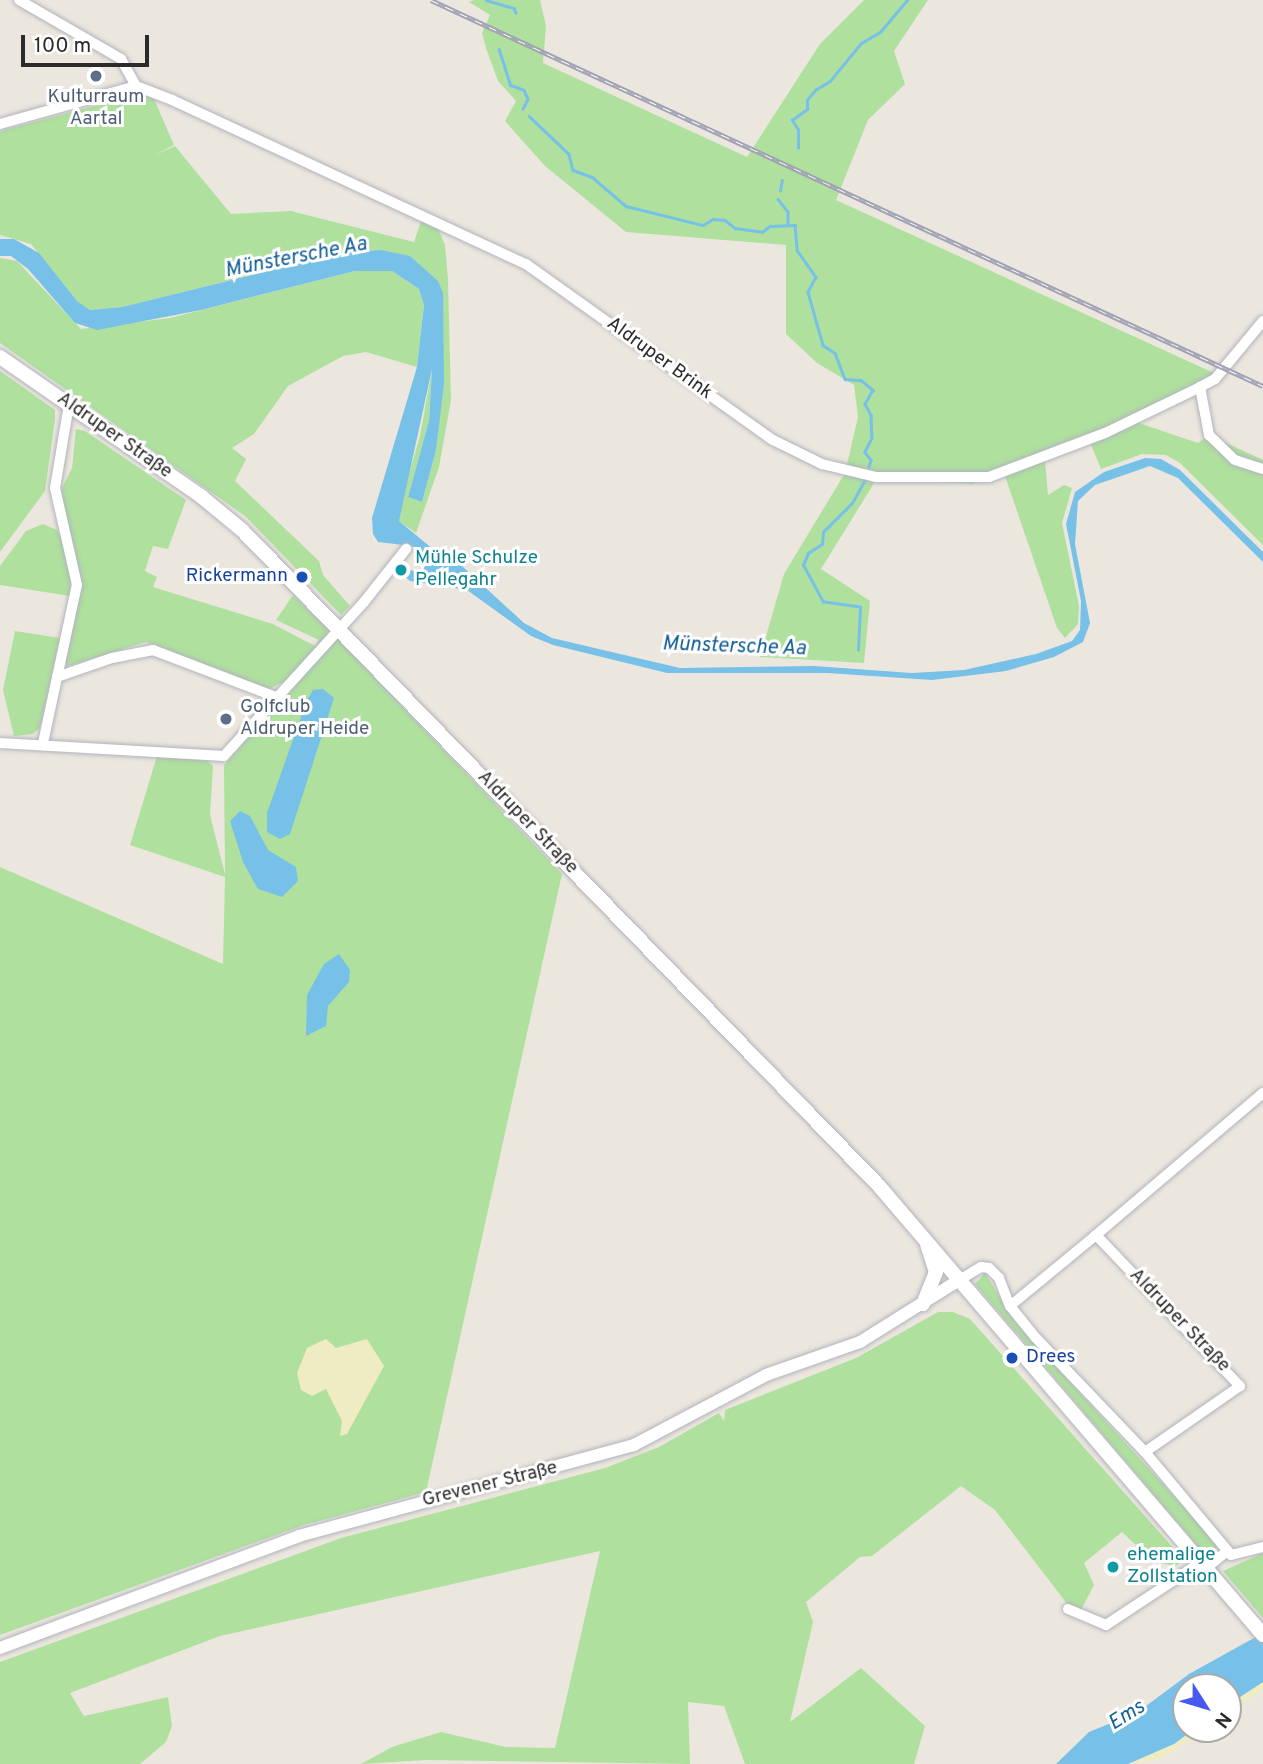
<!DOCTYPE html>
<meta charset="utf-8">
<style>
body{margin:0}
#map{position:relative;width:1263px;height:1764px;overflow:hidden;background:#ece7de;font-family:Overpass,sans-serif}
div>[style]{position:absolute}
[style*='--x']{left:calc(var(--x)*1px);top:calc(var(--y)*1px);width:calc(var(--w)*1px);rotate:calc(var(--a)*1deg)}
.green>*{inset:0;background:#afe09e}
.sand>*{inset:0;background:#efecc3}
.water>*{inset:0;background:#77c1e8}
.stream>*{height:2.5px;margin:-1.25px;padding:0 1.25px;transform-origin:1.25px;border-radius:1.25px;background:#77c1e8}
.roads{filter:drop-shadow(0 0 2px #b1b3be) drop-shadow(0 0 2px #b1b3be)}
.minor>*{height:10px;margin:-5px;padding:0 5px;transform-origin:5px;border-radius:5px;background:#fff}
.tertiary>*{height:12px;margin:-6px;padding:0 6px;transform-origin:6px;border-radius:6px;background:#fff}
.secondary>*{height:14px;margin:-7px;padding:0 7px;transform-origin:7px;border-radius:7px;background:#fff}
.rail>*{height:5px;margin-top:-2.5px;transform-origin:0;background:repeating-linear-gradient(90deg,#fff 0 8px,#a1a2b4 0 16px);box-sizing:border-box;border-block:2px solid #a1a2b4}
.dots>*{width:19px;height:19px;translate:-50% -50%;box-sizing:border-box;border:4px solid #fff;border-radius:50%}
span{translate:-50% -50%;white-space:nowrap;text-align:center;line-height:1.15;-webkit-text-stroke:6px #fff;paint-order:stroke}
.service-label{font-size:19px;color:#4e5e75}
.left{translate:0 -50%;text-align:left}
.street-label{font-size:19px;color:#2b2b2b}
.culture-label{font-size:19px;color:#0d838f}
.transit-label{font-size:19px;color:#164399}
.right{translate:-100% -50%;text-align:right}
.water-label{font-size:21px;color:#155f96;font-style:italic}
.north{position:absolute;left:1172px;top:1673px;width:70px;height:70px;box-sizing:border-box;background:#fff;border:2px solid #aaa;border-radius:50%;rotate:127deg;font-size:19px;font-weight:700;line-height:28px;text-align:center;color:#2b2b2b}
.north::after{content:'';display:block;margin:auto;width:24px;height:32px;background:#4759f0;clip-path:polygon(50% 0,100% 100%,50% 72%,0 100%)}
.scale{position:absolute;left:21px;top:35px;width:128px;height:32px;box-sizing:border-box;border:4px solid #2b2b2b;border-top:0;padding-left:9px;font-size:21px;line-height:24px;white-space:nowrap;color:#2b2b2b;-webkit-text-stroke:5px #fff;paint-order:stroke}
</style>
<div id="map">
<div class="green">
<div style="clip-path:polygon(474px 0,540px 0,546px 26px,543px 63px,747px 157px,820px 44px,864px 0,928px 0,894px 51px,905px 84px,868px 120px,836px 200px,1214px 373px,1207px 382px,1105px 431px,989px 476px,976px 476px,974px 484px,872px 478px,876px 480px,821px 569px,870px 601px,864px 663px,760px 657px,784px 574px,845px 473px,858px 417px,854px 385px,817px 363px,786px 334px,786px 245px,626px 232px,545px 166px,505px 121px,516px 101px,498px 81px,486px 48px,482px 33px,490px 15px,469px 2px)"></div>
<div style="clip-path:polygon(140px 94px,154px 99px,174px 145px,155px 155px,175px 146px,231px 214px,291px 211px,414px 242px,422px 219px,438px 228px,445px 245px,448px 280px,451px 400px,439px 467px,416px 533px,399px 521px,397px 515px,420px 436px,432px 369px,429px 421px,408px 497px,422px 502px,436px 450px,443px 293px,410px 256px,370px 250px,327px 256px,122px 307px,90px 310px,77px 301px,31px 244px,0 235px,0 131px)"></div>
<div style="clip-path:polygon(0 258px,17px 261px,81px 329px,170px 318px,355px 271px,392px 271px,419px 289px,424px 304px,417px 367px,366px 352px,343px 356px,288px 386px,254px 434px,232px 448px,246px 459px,235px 481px,319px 561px,323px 575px,350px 606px,341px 615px,245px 516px,0 343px)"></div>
<div style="clip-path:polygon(0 371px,55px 410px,55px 419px,45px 491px,0 552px)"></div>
<div style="clip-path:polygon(1136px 422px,1198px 443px,1209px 435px,1263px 460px,1263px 545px,1180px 463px,1166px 455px,1142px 454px,1101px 469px,1090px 442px)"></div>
<div style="clip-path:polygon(76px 429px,85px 431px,186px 500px,168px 549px,153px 546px,145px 571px,157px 577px,153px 587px,273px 624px,315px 646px,319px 640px,276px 620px,293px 595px,327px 628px,328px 637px,290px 679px,267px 690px,146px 642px,68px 666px,64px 661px,81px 579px,61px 490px,72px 468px)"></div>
<div style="clip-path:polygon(1045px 460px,1048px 495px,1064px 485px,1072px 488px,1062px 523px,1079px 606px,1078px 624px,1065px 638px,1057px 628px,1005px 476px)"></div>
<div style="clip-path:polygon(43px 524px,57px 530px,62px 538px,71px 575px,70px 596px,0 585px,0 566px,26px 531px)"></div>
<div style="clip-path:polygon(15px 631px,60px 638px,40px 728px,33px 734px,14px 736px,3px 690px)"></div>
<div style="clip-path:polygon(337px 638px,562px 874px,426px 1492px,301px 1526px,0 1635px,0 867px,223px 964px,225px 877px,130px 845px,157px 756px,205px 759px,213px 766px,210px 815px,225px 874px,224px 765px)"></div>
<div style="clip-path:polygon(985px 1273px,1015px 1322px,1193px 1517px,1217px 1546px,1213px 1553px,1205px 1555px,975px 1284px)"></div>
<div style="clip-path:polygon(938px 1312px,953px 1312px,970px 1319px,1184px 1560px,1176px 1566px,1154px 1562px,1122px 1532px,1084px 1563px,1094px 1585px,1080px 1612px,1068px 1605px,995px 1510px,961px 1486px,872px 1556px,860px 1557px,806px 1602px,813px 1622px,790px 1722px,861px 1668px,925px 1726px,914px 1764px,745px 1764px,724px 1706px,688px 1702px,690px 1764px,426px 1760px,361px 1764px,392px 1747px,441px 1732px,506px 1747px,555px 1748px,600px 1551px,220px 1636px,70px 1693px,84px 1716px,168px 1697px,172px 1726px,166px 1742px,140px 1764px,0 1764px,0 1662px,341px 1538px,605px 1468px,659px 1447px,719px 1413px,724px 1421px,725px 1410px,856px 1358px)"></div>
<div style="clip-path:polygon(1263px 1553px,1263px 1618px,1223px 1571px)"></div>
</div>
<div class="sand">
<div style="clip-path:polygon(326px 1339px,336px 1348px,367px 1339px,384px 1366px,347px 1434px,340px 1436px,342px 1421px,326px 1389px,312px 1396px,301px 1390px,297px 1373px,307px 1348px)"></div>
<div style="clip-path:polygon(1263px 1682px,1263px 1690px,1228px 1714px,1228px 1705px)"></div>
<div style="clip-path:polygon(1194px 1729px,1206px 1729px,1159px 1760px,1128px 1764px,1174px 1744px)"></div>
</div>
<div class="water">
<div style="clip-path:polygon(0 239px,14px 239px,39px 253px,77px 301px,90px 310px,122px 307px,345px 252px,381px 250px,410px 256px,438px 281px,443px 293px,444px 383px,436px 450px,422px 502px,408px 497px,429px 421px,432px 369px,399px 521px,434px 550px,450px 555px,524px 623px,552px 638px,680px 668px,814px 666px,912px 673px,964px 670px,1036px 654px,1072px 641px,1080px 630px,1081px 601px,1066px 524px,1075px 492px,1104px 472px,1145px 458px,1161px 459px,1180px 470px,1263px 552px,1263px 562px,1178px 478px,1150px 466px,1095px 485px,1078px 501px,1075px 544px,1090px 623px,1083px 642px,1054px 657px,1006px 671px,932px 680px,827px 673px,667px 673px,553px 645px,531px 636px,467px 590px,410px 581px,404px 576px,411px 570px,419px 573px,428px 562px,424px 556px,412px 546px,378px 542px,373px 534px,372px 518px,417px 367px,424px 305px,419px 289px,392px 271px,355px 271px,201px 310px,97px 330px,75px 323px,28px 269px,11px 256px,0 256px)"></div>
<div style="clip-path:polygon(323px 689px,334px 698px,290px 834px,280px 839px,267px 832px,267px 813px,307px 700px,313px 690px)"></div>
<div style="clip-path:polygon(240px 811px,250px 816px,268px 850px,296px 867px,298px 881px,282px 897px,258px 889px,243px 862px,230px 821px)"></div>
<div style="clip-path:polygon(339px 954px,350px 970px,349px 982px,328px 1006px,326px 1026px,306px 1036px,307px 995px,324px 964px)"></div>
<div style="clip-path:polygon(1263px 1633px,1263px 1682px,1228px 1705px,1228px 1687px,1186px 1687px,1186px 1729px,1194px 1729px,1174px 1744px,1128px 1764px,1056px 1764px,1089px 1732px,1138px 1712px,1189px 1674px)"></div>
</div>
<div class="stream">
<div style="--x:486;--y:0;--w:29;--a:16"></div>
<div style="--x:514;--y:8;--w:5;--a:68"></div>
<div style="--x:499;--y:49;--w:38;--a:72"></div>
<div style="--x:511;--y:85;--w:14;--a:21"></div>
<div style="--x:524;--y:90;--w:10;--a:66"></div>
<div style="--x:528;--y:99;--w:11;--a:117"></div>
<div style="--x:529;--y:116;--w:55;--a:43.5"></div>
<div style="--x:569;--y:154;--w:16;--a:76"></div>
<div style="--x:573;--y:170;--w:20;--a:20"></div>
<div style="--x:592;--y:177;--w:45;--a:40.5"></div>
<div style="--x:626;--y:206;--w:79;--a:13.9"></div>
<div style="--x:703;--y:225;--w:12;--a:-31"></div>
<div style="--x:713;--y:219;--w:12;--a:5"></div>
<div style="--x:725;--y:220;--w:13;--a:39"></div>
<div style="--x:735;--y:228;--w:27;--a:8"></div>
<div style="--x:762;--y:232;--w:10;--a:-37"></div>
<div style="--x:770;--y:226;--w:25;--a:-2"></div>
<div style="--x:795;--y:225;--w:25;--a:85"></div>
<div style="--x:797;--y:250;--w:33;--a:55"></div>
<div style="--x:816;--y:277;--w:17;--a:118"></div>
<div style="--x:808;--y:292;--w:55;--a:74.2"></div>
<div style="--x:823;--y:345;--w:14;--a:34"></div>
<div style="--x:835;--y:353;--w:28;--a:69"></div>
<div style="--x:845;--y:379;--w:16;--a:4"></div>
<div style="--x:861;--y:380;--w:16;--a:40"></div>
<div style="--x:873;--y:390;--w:16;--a:120"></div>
<div style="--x:865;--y:404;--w:13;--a:61"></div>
<div style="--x:871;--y:415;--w:23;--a:88"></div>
<div style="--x:872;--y:438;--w:16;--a:117"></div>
<div style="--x:865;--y:452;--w:10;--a:53"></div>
<div style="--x:871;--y:460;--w:7;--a:106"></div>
<div style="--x:798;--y:148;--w:18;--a:-90"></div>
<div style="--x:798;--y:130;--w:12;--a:-121"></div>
<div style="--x:792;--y:120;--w:19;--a:-36"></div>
<div style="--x:807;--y:109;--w:9;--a:-90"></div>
<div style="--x:807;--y:100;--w:13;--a:-51"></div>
<div style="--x:815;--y:90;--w:17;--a:-31"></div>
<div style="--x:830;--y:81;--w:49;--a:-50.8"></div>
<div style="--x:861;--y:43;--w:22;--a:-30"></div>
<div style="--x:880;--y:32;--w:42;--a:-49.8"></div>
<div style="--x:780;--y:191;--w:11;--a:-80"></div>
<div style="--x:778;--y:199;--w:16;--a:52"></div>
<div style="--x:788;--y:212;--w:11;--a:90"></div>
<div style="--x:858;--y:650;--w:43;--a:-87.3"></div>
<div style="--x:860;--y:607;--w:37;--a:-172"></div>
<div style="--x:823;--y:602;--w:42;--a:-118.4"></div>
<div style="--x:803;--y:565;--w:13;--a:-67"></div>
<div style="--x:808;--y:553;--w:17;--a:-33"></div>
<div style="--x:822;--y:544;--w:12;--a:-85"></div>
<div style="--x:823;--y:532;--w:41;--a:-45"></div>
<div style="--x:852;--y:503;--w:26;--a:-61"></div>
</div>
<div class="roads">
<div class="minor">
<div style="--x:19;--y:0;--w:118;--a:30"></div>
<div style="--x:121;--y:59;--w:31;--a:61"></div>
<div style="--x:0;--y:124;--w:141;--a:-15.6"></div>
<div style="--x:136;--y:86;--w:39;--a:21"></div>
<div style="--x:172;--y:100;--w:390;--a:24.9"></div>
<div style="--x:526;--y:264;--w:303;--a:35.5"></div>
<div style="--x:773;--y:440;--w:55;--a:26.1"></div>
<div style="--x:822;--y:464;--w:56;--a:13.5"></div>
<div style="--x:876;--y:477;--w:113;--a:0"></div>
<div style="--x:989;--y:477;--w:124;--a:-20.8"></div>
<div style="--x:1105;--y:433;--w:106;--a:-25.8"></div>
<div style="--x:1263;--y:321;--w:75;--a:129.6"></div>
<div style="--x:1215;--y:379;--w:17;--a:152"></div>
<div style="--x:1200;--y:387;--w:49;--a:79.4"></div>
<div style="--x:1209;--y:435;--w:36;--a:44"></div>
<div style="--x:1235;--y:460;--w:29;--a:18"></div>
<div style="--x:57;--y:677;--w:58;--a:-19.1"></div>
<div style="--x:112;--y:658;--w:42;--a:-11"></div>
<div style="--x:153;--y:650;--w:132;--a:20.9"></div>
<div style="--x:0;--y:743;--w:224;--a:3.3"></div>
<div style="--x:224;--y:756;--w:208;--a:-47.7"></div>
<div style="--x:364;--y:602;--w:68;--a:-51.6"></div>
<div style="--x:43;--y:743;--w:162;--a:-77.9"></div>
<div style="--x:77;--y:585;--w:99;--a:-102.8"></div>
<div style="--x:55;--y:488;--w:85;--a:-80.5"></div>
<div style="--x:1096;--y:1235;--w:219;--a:-40.4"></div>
<div style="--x:961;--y:1279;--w:23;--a:-31"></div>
<div style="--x:981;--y:1267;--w:8;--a:7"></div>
<div style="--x:989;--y:1268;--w:14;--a:45"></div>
<div style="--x:999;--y:1278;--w:30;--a:69"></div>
<div style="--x:1010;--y:1306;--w:41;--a:50.9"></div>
<div style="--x:1036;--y:1338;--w:158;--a:46.3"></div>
<div style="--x:1145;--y:1452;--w:134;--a:50.1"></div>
<div style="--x:1231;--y:1555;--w:33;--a:-14"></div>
<div style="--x:1010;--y:1306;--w:112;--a:-39.5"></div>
<div style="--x:1096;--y:1235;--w:209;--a:46.4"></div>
<div style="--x:1240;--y:1386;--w:116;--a:145.2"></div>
<div style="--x:1205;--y:1569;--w:28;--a:-39"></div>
<div style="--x:1068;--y:1609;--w:41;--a:22.8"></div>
<div style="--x:1106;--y:1625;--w:113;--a:-33.4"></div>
</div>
<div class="tertiary">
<div style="--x:0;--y:1648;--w:319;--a:-20.5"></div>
<div style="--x:299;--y:1536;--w:347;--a:-15.2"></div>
<div style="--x:634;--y:1445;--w:149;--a:-27.9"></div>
<div style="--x:766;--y:1375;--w:100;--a:-19.3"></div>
<div style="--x:860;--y:1342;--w:119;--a:-32"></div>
</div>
<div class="secondary">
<div style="--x:0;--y:357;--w:246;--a:34.7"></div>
<div style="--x:202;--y:497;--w:52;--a:39.5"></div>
<div style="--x:242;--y:530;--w:914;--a:45.84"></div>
<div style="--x:879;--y:1186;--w:591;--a:49.46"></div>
<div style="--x:923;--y:1304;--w:35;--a:-68"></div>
<div style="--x:936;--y:1272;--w:28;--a:-108"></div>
</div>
</div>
<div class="rail">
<div style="--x:431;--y:0;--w:917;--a:24.89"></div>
</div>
<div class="dots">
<div style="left:96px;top:76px;background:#5c6f8a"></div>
<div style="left:401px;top:570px;background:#0f9aa8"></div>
<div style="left:302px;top:577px;background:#1a4fb4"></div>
<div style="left:226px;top:719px;background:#5c6f8a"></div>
<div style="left:1012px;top:1358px;background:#1a4fb4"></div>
<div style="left:1113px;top:1567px;background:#0f9aa8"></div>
</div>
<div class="service-label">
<span style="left:96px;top:109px">Kulturraum<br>Aartal</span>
<span class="left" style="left:240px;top:719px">Golfclub<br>Aldruper Heide</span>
</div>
<div class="street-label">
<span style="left:659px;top:359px;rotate:36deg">Aldruper Brink</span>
<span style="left:114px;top:436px;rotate:35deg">Aldruper Straße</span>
<span style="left:527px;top:823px;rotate:46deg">Aldruper Straße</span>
<span style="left:1179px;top:1321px;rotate:46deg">Aldruper Straße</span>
<span style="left:490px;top:1485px;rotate:-14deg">Grevener Straße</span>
</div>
<div class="culture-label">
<span class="left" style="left:415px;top:570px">Mühle Schulze<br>Pellegahr</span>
<span class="left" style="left:1127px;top:1567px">ehemalige<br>Zollstation</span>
</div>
<div class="transit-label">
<span class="right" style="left:288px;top:577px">Rickermann</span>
<span class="left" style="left:1026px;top:1358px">Drees</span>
</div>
<div class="water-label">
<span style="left:296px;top:258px;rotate:-11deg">Münstersche Aa</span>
<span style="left:734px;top:647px;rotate:2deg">Münstersche Aa</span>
<span style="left:1127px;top:1716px;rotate:-32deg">Ems</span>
</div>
<div class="north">N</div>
<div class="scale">100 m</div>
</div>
